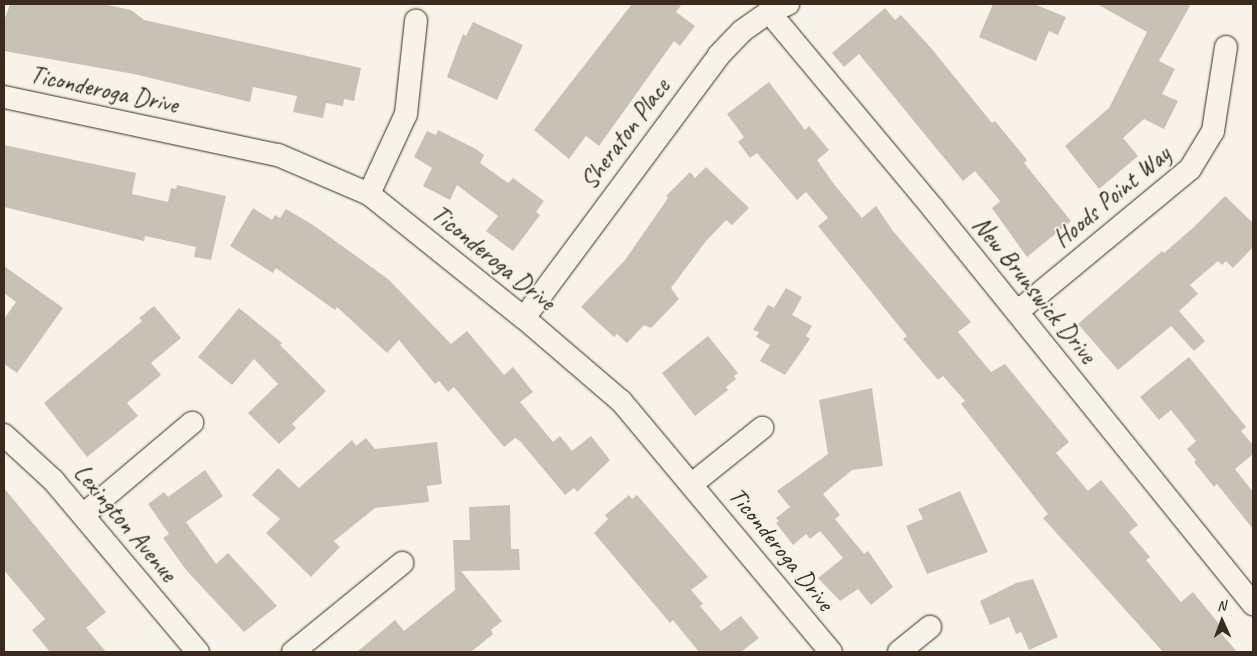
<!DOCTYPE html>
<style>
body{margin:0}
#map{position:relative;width:1257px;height:656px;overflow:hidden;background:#f7f3e8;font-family:Caveat,sans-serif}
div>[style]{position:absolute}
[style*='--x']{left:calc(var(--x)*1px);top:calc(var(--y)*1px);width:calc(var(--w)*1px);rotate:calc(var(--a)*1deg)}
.building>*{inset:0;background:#c8c1b6}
.roads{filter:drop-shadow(0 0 1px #3b2a1e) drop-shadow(0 0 1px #3b2a1e)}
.minor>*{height:22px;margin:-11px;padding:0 11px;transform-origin:11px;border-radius:11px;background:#f7f3e8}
span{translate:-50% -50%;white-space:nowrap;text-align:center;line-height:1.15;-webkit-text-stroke:4px #f7f3e8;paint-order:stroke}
.street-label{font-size:25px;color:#3b2a1e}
.frame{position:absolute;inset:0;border:5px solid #3b2a1e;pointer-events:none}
.north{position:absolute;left:1197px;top:596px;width:50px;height:50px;-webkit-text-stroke:4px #f7f3e8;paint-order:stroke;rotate:358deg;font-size:14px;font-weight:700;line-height:20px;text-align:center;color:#3b2a1e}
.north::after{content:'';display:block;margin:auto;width:18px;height:22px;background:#3b2a1e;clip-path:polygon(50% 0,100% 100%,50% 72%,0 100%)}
</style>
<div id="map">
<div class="building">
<div style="clip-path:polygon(10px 4px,103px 4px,131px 10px,144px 20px,361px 68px,354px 101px,344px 99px,343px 106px,326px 103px,323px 118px,293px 112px,297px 96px,253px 87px,250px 102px,134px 74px,4px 51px,4px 21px)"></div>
<div style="clip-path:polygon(632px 4px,682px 4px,676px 12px,695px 26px,680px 46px,674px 41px,599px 146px,586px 136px,569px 159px,534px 130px)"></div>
<div style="clip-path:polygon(993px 4px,1034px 4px,1066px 17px,1058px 35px,1049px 31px,1036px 61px,979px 37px)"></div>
<div style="clip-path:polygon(1097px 4px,1191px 4px,1159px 61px,1175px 69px,1162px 94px,1178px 101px,1164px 129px,1144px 119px,1123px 138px,1138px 156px,1099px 189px,1065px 146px,1109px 108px,1147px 32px)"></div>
<div style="clip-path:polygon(885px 8px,895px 20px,901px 15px,931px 48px,992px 123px,995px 121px,1027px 160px,1024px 163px,1071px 221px,1027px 257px,992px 208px,1000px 201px,975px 171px,963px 181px,859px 54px,844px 67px,832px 53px)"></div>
<div style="clip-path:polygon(473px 22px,523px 45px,497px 100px,447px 77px,463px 34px,466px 36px)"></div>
<div style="clip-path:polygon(769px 82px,805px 130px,809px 126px,829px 150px,817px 160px,833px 183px,862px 218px,876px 206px,893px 231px,971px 322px,958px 332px,991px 372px,1005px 364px,1069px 442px,1056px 453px,1088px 491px,1101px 480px,1138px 525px,1129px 532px,1150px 557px,1146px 560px,1181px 602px,1193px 592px,1224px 630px,1221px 633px,1237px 652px,1163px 652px,1043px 518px,1048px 514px,961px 404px,965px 401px,943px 376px,938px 380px,903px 339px,907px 336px,818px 226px,828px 218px,806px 192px,797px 200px,757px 153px,750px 158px,738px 142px,744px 137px,727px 114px)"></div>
<div style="clip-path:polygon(438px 130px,476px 149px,484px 155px,480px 163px,508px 183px,513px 178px,544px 201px,536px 212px,540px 215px,513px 251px,486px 231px,498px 216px,457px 185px,450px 200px,423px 186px,432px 168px,414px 157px,427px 131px,436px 135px)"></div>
<div style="clip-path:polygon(4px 145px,136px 173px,132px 194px,168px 202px,171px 188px,176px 189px,177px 185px,226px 196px,211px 260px,194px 257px,196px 247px,145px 236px,144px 241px,4px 207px)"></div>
<div style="clip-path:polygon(706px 167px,749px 208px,732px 225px,726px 220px,706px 241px,671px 288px,679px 299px,651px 328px,644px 325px,627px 343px,617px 334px,614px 337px,581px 307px,625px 260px,668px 198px,666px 196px,690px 172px,695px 178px)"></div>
<div style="clip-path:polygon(1225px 196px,1253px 223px,1253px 247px,1233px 268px,1226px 261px,1222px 265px,1218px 261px,1190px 285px,1198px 294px,1179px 311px,1205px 341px,1194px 351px,1171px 326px,1118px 370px,1078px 324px,1162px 251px,1164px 253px,1195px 226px)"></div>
<div style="clip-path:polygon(253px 208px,272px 220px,275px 215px,280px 218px,286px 209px,313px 225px,388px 279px,451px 344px,467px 331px,504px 375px,513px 367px,533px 392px,520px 402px,553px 442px,560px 436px,572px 451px,591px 436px,610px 460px,577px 492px,574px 488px,565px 495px,520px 441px,515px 438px,504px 447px,454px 387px,448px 392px,439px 381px,435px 384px,399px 340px,387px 353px,337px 307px,335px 310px,276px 268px,273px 273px,230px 246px)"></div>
<div style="clip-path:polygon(4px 266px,63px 308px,17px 373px,4px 364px,4px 319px,16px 302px,4px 293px)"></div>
<div style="clip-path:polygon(786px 288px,802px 297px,792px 315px,812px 326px,806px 336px,810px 339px,785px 375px,760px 361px,770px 345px,756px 337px,759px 332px,753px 330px,768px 305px,774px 308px)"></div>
<div style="clip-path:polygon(154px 306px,181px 338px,151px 363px,161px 375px,127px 403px,138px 416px,87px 457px,44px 403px,142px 321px,139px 318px)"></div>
<div style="clip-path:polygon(239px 308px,282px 343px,280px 345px,326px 391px,292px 424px,296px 428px,279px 444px,248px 413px,278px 384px,254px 359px,232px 385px,198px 357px)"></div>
<div style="clip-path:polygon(708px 336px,738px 373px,734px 376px,736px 379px,726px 387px,728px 390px,695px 416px,662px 373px)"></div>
<div style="clip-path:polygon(1189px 357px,1246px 427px,1241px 431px,1253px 445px,1253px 454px,1235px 469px,1253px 492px,1253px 529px,1217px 484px,1214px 487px,1194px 462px,1196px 460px,1187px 449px,1196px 441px,1171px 410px,1159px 420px,1140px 397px)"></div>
<div style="clip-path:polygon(872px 388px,883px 466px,852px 470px,823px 494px,840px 515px,835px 519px,864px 554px,868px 551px,893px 587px,871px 605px,858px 589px,840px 601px,818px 578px,843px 558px,820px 531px,810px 539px,806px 534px,793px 545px,776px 523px,779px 521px,776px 518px,790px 507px,777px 491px,828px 454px,819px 400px)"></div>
<div style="clip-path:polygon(366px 438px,375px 449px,437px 442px,442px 484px,427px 486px,429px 502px,375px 508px,334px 541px,340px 547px,311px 577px,266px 533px,280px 519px,252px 495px,278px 468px,299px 488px,352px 440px,356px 446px)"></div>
<div style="clip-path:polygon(205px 470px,223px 496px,186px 522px,216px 564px,228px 553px,277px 606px,244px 632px,187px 571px,163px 538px,169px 534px,148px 504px,164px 492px,168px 497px)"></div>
<div style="clip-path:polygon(4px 488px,106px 612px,86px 628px,106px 652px,50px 652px,32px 630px,45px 619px,4px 570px)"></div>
<div style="clip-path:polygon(960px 491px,988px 552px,927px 574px,906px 526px,923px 519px,918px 509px)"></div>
<div style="clip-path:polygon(629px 495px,632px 499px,637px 495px,708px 577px,691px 590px,703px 604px,700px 606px,721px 631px,741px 616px,759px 638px,741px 652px,699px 652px,673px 620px,670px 623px,594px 533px,608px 519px,605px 515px)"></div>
<div style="clip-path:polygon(510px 505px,511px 549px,519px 549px,520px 570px,461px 571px,502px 621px,491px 630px,493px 634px,471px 652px,357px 652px,395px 620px,404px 631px,455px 590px,453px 540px,470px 540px,469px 507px)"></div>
<div style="clip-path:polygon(1033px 579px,1058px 637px,1029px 650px,1021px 632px,1016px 634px,1009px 617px,990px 625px,980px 601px,1016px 583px)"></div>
</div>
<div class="roads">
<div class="minor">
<div style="--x:769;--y:12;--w:254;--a:50.1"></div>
<div style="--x:932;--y:207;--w:511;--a:51.04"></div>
<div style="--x:4;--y:97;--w:280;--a:12"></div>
<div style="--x:278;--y:155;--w:99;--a:23.2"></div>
<div style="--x:369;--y:194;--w:198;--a:38.7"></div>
<div style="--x:524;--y:318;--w:128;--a:40.6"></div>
<div style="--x:621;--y:401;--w:327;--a:50.1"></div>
<div style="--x:369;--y:194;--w:88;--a:-65.2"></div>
<div style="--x:406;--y:114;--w:94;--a:-83.9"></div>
<div style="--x:1017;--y:312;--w:224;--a:-39.6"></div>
<div style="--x:1190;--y:169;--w:44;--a:-58.8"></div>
<div style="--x:1213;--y:131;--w:85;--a:-81.2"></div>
<div style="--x:524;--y:318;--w:327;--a:-53.4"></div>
<div style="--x:719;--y:55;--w:33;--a:-46"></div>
<div style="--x:742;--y:31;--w:33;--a:-35"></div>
<div style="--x:769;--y:12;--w:21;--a:-23"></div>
<div style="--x:4;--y:435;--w:67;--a:42.6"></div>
<div style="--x:53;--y:480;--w:225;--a:49.9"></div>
<div style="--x:692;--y:484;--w:90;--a:-38.7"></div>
<div style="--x:83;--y:515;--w:143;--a:-40.2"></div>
<div style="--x:293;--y:652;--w:141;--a:-39.2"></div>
<div style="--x:899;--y:652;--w:40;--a:-39"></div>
</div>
</div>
<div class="street-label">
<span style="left:104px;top:90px;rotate:12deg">Ticonderoga Drive</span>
<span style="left:625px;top:134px;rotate:-53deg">Sheraton Place</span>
<span style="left:1112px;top:197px;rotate:-40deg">Hoods Point Way</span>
<span style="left:493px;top:258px;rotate:39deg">Ticonderoga Drive</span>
<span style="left:1034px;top:290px;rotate:51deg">New Brunswick Drive</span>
<span style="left:125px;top:523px;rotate:50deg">Lexington Avenue</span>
<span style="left:781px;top:549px;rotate:51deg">Ticonderoga Drive</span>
</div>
<div class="frame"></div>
<div class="north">N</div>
</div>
